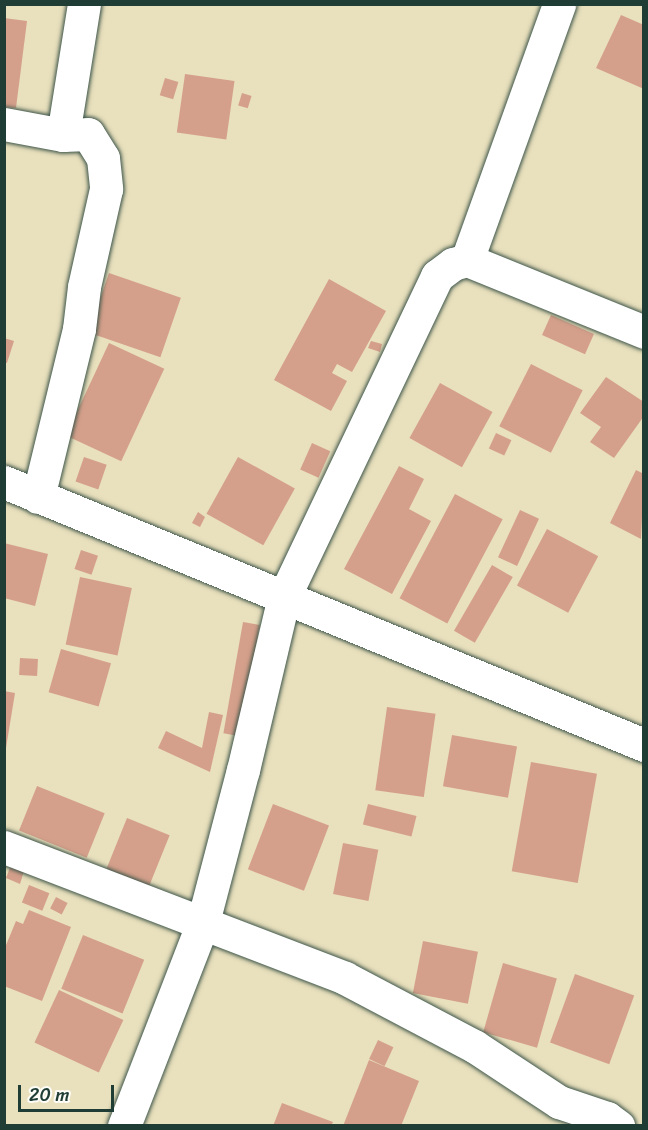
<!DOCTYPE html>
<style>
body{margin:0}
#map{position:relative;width:648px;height:1130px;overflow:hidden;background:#e9e0bd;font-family:Sriracha,sans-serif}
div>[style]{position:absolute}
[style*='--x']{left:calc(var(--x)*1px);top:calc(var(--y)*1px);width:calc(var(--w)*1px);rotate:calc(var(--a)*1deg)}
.building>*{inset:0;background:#d5a08b;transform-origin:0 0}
.roads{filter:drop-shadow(0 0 2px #3d5549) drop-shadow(0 0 2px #3d5549)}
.minor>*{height:33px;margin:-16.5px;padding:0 16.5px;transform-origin:16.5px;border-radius:16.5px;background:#fff}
span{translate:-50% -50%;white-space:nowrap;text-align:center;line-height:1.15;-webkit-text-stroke:5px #fdfcf7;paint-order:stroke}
.frame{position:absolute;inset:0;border:6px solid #1f3d34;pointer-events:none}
.scale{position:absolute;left:18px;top:1085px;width:96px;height:27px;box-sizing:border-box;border:3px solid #1f3d34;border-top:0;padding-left:8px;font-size:18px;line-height:21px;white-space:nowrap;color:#1f3d34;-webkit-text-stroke:4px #fdfcf7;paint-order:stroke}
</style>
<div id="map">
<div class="building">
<div style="clip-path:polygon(621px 15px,644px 25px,644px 89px,596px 68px)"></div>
<div style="clip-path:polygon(4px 18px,27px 21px,16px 108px,4px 107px)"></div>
<div style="left:185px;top:74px;width:50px;height:59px;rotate:8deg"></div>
<div style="left:165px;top:78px;width:14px;height:18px;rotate:17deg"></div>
<div style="left:242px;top:93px;width:10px;height:13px;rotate:17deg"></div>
<div style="left:109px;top:273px;width:76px;height:63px;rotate:19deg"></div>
<div style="clip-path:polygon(329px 279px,386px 311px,352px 372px,337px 364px,332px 373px,347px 381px,331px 411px,274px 380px)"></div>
<div style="left:551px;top:315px;width:47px;height:22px;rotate:24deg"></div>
<div style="clip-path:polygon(4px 338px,14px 341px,7px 363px,4px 362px)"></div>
<div style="clip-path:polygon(371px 341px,382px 344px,380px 352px,368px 348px)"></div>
<div style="left:109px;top:343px;width:61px;height:102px;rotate:25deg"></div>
<div style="left:531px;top:364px;width:58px;height:70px;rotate:27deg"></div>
<div style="clip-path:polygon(606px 377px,644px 402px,644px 416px,614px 458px,590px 442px,601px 427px,580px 413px)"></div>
<div style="left:440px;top:383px;width:60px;height:63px;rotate:29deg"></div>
<div style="left:496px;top:433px;width:17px;height:17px;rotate:25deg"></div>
<div style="left:312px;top:443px;width:20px;height:29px;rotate:24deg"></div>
<div style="left:84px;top:457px;width:24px;height:26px;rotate:19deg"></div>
<div style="left:238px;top:457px;width:65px;height:65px;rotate:29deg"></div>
<div style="clip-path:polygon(399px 466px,424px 479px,409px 509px,431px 521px,392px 594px,344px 569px)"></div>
<div style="clip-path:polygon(636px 470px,644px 474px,641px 539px,610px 523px)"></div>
<div style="left:455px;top:494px;width:54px;height:118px;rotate:28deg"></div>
<div style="left:520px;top:510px;width:21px;height:52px;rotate:25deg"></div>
<div style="clip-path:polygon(198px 512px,205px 517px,200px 527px,192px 523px)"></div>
<div style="left:547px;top:529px;width:58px;height:64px;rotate:28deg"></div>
<div style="clip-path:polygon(4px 543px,48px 554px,35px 606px,4px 598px)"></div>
<div style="left:81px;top:550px;width:18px;height:20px;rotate:19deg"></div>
<div style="left:492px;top:565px;width:24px;height:76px;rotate:30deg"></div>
<div style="left:80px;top:577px;width:53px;height:69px;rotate:12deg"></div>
<div style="left:243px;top:622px;width:17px;height:113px;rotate:10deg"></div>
<div style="left:61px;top:649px;width:52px;height:45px;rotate:16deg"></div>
<div style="left:20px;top:658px;width:18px;height:17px;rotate:3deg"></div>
<div style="clip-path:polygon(4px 691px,15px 693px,6px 748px,4px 748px)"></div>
<div style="left:387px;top:707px;width:49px;height:84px;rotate:8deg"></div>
<div style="clip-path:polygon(209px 712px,223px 715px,210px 772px,158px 748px,166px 731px,202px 748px)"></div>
<div style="left:452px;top:735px;width:66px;height:52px;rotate:10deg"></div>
<div style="left:531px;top:762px;width:67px;height:111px;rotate:10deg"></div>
<div style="left:37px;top:786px;width:73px;height:48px;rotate:22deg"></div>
<div style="left:273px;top:804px;width:60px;height:70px;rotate:21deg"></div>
<div style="left:368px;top:804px;width:50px;height:21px;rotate:14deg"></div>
<div style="left:127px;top:818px;width:46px;height:55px;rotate:22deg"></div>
<div style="left:343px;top:843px;width:36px;height:52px;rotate:11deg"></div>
<div style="clip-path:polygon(11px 865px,24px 871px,20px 884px,6px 878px)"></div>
<div style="left:29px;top:885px;width:22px;height:19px;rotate:22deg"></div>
<div style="left:56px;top:897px;width:13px;height:13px;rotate:27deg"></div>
<div style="clip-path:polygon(29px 910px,71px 927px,42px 1001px,4px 986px,4px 950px,16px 921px,23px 924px)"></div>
<div style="left:83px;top:935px;width:66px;height:58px;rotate:22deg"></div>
<div style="left:423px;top:941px;width:56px;height:53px;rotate:11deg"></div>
<div style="left:503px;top:963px;width:56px;height:72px;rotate:16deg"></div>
<div style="left:575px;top:974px;width:63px;height:73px;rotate:20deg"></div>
<div style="left:59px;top:990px;width:71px;height:58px;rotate:25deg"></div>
<div style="left:378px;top:1040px;width:17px;height:21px;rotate:25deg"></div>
<div style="clip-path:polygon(369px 1060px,419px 1081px,401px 1126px,343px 1126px)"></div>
<div style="clip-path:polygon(282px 1103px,333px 1122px,331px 1126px,273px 1126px)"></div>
</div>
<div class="roads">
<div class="minor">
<div style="--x:4;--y:124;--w:60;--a:10.6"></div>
<div style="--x:63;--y:135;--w:25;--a:-2"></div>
<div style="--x:88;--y:134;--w:28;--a:58"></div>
<div style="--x:103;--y:158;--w:31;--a:84"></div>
<div style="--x:106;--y:189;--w:100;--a:102.7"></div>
<div style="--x:84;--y:287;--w:42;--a:96.8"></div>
<div style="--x:79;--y:329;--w:173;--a:103.7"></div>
<div style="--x:63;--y:135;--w:133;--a:-80.9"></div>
<div style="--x:467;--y:260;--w:272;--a:-70.2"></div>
<div style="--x:4;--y:482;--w:692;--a:22.34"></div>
<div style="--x:4;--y:847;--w:365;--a:21"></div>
<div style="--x:345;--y:978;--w:146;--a:27.8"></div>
<div style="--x:474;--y:1046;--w:102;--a:33.4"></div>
<div style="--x:559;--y:1102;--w:51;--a:18.4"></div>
<div style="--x:607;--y:1118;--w:14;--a:36"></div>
<div style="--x:124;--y:1126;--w:219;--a:-68.8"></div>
<div style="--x:203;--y:922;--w:157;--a:-75.3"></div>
<div style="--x:243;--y:770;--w:178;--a:-76.7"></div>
<div style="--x:284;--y:597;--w:356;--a:-64.5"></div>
<div style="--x:437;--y:276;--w:20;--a:-37"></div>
<div style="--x:453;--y:264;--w:15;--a:-16"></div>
<div style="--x:467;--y:260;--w:191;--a:22.1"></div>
</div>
</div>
<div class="frame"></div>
<div class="scale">20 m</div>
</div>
